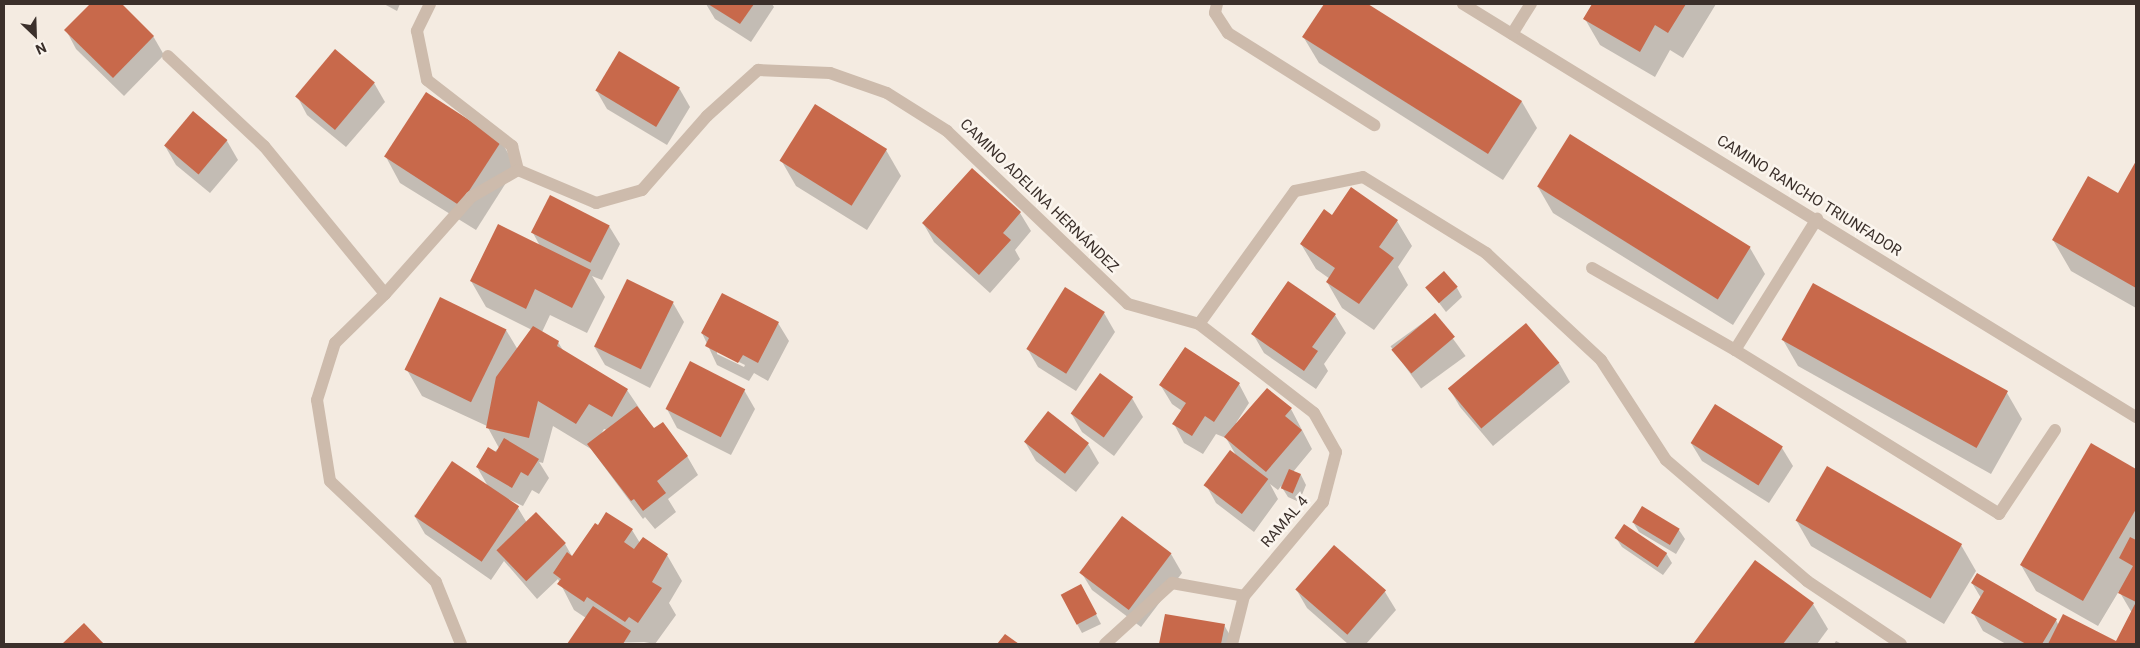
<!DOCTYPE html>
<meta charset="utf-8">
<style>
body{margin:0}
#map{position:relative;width:2140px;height:648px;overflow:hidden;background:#f4ebe1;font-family:Roboto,sans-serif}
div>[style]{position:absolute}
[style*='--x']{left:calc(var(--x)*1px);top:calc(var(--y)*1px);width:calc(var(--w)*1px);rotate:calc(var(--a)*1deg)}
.shadow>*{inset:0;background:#0003;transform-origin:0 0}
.building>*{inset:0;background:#c8694b;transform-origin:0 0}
.minor>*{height:12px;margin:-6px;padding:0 6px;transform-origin:6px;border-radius:6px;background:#cdbbac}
span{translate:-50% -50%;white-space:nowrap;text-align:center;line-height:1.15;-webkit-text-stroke:5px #fbf5ee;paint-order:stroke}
.street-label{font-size:15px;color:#3b302b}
.frame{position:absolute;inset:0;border:5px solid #3b302b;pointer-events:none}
.north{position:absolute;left:10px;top:10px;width:50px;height:50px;-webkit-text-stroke:4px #fbf5ee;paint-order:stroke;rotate:156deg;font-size:14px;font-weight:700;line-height:20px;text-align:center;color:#3b302b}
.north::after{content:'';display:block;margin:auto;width:18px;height:22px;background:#3b302b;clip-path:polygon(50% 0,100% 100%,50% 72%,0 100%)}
</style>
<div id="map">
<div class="shadow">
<div style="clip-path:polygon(92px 4px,120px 4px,153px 36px,164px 55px,124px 96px,76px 49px,66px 30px)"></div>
<div style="clip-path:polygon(384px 4px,400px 4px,397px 11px)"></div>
<div style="clip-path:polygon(706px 4px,772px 4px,774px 7px,751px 42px,715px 19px)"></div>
<div style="clip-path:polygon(1326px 4px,1365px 4px,1522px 102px,1537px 128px,1503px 180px,1319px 63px,1304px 38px)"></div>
<div style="clip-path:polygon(1594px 4px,1716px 4px,1683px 58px,1670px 50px,1655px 77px,1600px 45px,1585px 19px)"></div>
<div style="clip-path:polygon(374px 83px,385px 102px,346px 147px,307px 115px,297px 96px)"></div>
<div style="clip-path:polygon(679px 88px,690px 107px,667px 145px,607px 109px,596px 90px)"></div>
<div style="clip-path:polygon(193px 113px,227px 141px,238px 160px,210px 193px,176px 165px,165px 146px)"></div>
<div style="clip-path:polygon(501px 141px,516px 167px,476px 230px,400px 183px,386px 157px)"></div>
<div style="clip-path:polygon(886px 150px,901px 176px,867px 230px,796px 186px,781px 160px)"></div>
<div style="clip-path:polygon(2136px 164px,2136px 308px,2071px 271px,2053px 240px,2119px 195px)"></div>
<div style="clip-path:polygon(1538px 187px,1750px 248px,1765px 274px,1733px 325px,1553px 213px)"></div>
<div style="clip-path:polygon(1020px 213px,1031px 231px,1015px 250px,1020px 259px,990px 293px,934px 242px,923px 223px)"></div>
<div style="clip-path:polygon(1397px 221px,1412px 246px,1398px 267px,1408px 285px,1374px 330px,1342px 308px,1327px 282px,1330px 279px,1316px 269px,1301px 244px)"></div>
<div style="clip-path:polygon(evenodd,609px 226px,620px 244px,602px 280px,592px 276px,605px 297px,587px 333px,550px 315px,542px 332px,558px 342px,564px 352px,627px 390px,654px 430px,687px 456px,698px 475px,668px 499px,676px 512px,655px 529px,645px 517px,643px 519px,591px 449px,553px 426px,543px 463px,539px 462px,549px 478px,539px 494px,532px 490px,523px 506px,497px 494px,518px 508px,527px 523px,536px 514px,565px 544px,573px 558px,607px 514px,632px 530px,640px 543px,667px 555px,682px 581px,669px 603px,676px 615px,655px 644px,644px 642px,569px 644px,586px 618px,574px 610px,558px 579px,537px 599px,504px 561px,491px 580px,425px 534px,414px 515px,489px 488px,477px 467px,499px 448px,487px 426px,422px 396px,407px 370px,506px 330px,518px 350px,532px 330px,486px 307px,471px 281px,540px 246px,533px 233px,609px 226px,604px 429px,607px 430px,600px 436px,604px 429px)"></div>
<div style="clip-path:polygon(1427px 287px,1457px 288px,1462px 297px,1446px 312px)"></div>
<div style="clip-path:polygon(673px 303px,684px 322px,650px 388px,605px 365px,594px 346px)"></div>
<div style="clip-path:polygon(1104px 313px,1115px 332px,1076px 391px,1038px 367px,1027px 348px)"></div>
<div style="left:1435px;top:314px;width:52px;height:55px;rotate:54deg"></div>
<div style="clip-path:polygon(1335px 315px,1346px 333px,1324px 364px,1328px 371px,1316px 389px,1264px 353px,1253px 334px)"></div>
<div style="clip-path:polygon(evenodd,778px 323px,789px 341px,768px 381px,754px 373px,749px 381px,717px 365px,702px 333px,778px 323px,717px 351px,745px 365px,744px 367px,717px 354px,717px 351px)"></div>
<div style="clip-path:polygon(1783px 340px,2007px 393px,2022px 419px,1991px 474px,1798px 366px)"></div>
<div style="clip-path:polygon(1559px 363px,1570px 382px,1493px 446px,1460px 407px,1449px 388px)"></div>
<div style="clip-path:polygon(1239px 384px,1249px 403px,1236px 423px,1291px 409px,1312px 449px,1293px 472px,1301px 475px,1306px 485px,1299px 502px,1288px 497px,1281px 486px,1278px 490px,1270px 484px,1278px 499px,1254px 532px,1216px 503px,1206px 485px,1237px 457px,1226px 438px,1216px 434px,1203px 454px,1184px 443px,1174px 424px,1182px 411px,1172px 404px,1161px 386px)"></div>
<div style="clip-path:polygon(744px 390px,755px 409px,731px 455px,677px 428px,667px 409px)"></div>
<div style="clip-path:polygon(1132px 398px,1143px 417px,1114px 456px,1082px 432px,1071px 413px)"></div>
<div style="clip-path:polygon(1025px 442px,1088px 444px,1099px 463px,1076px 492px,1036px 461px)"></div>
<div style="clip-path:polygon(1691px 443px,1782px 448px,1793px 466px,1769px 503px,1702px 461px)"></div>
<div style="clip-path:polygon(2091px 445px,2136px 471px,2136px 644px,2006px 644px,1983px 631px,1973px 613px,1981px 598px,1972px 583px,2056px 620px,2059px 626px,2116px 643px,2132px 613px,2119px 591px,2098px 626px,2036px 591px,2021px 565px)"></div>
<div style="clip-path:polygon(1122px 517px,1171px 554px,1182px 573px,1141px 627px,1092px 590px,1081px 572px)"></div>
<div style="clip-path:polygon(1796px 520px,1961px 545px,1976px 571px,1944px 624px,1811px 546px)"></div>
<div style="clip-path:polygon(1633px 522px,1679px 530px,1685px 539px,1676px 554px,1639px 532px)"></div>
<div style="clip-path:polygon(1616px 538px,1666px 553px,1672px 563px,1663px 575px,1622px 547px)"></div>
<div style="clip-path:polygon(1755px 561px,1813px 604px,1828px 629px,1817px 644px,1694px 644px)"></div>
<div style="clip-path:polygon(1296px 589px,1385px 592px,1396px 610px,1366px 644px,1348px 644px,1307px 608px)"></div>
<div style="clip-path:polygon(1086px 595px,1101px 624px,1082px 633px,1077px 624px)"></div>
<div style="clip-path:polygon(1166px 616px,1224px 625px,1235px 644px,1161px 644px)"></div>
<div style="clip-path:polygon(1836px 641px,1842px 644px,1834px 644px)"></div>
</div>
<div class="building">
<div style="clip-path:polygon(90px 4px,122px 4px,154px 36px,113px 78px,64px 30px)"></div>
<div style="clip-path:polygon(708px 4px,754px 4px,740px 24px)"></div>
<div style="clip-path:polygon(1324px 4px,1368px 4px,1522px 101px,1488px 154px,1302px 37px)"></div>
<div style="clip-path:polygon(1592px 4px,1686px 4px,1668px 33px,1655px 25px,1640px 52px,1583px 19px)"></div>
<div style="left:335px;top:49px;width:52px;height:62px;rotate:40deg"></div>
<div style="left:619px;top:51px;width:71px;height:46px;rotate:31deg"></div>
<div style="left:426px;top:92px;width:90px;height:77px;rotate:33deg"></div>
<div style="left:815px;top:104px;width:85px;height:67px;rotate:32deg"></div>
<div style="left:193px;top:111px;width:45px;height:45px;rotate:40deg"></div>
<div style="left:1570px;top:134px;width:213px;height:62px;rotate:32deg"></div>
<div style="clip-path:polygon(2136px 161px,2136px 288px,2052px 240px,2088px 176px,2118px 193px)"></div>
<div style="clip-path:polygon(972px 168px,1021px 212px,1003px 233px,1011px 240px,979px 275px,922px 223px)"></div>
<div style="clip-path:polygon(1351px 187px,1398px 220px,1379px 247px,1394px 258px,1359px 304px,1326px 282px,1335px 268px,1300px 244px,1324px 209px,1332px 215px)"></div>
<div style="left:550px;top:195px;width:67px;height:42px;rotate:27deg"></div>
<div style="clip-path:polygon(498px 224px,591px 270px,572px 308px,535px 289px,526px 309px,470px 281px)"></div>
<div style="left:1444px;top:271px;width:21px;height:25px;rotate:49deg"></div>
<div style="left:627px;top:279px;width:52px;height:75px;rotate:26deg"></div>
<div style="clip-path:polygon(1288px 281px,1336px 314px,1312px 347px,1318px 351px,1304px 371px,1251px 334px)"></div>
<div style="left:1813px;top:283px;width:223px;height:65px;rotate:29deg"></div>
<div style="left:1065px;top:287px;width:47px;height:73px;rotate:32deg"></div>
<div style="clip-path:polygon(722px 293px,779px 322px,758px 363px,743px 355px,738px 363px,705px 346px,709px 338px,701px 333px)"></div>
<div style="left:440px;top:297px;width:74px;height:81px;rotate:26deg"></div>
<div style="left:1435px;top:313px;width:31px;height:57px;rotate:50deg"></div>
<div style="left:1526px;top:323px;width:52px;height:102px;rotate:50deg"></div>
<div style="clip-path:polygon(533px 326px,559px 341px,557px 346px,628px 389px,612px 417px,589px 404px,576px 424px,538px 401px,529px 438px,486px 428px,496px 377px)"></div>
<div style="clip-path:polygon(1185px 347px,1240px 383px,1214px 422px,1205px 416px,1192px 436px,1172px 424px,1186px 403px,1159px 385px)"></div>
<div style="left:690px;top:361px;width:62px;height:54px;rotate:27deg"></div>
<div style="left:1100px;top:373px;width:41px;height:50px;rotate:36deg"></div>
<div style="clip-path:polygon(1267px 388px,1292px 408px,1285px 416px,1302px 430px,1266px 472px,1224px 437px)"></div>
<div style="left:1715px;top:404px;width:80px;height:46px;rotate:32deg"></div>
<div style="clip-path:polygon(637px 406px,654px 428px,663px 422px,688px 456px,657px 481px,666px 493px,643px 511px,634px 499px,631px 501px,587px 444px)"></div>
<div style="left:1048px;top:411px;width:52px;height:39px;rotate:38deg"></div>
<div style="clip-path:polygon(504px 438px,539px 459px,528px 476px,521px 472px,512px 488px,476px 467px,488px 447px,496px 452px)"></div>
<div style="clip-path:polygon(2091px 443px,2136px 469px,2136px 509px,2083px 601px,2020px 565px)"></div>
<div style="left:1230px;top:450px;width:48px;height:44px;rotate:37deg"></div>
<div style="left:452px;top:461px;width:81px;height:67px;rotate:34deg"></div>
<div style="left:1827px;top:466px;width:156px;height:63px;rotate:30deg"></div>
<div style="left:1289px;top:469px;width:13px;height:21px;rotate:23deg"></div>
<div style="left:1642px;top:506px;width:44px;height:19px;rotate:31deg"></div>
<div style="left:536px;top:512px;width:43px;height:55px;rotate:46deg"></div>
<div style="clip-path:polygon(606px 512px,633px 529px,624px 542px,634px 549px,643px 537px,668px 554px,652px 582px,662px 588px,638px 623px,629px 617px,625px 622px,587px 597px,584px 602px,557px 584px,561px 579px,553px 573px,567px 552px,572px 556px,595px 523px,598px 525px)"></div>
<div style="left:1122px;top:516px;width:62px;height:71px;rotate:37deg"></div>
<div style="left:1624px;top:524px;width:52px;height:17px;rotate:34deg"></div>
<div style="clip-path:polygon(2130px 537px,2136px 540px,2136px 644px,2048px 644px,2063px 614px,2116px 641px,2136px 602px,2118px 593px,2133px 566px,2119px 558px)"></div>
<div style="left:1334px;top:545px;width:69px;height:59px;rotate:41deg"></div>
<div style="clip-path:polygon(1755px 560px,1814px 603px,1783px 644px,1693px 644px)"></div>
<div style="clip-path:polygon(1977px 573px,2057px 619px,2042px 644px,2026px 644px,1971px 613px,1984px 591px,1971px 583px)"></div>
<div style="left:1081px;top:584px;width:34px;height:23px;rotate:62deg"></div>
<div style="clip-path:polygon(593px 606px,631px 631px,623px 644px,567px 644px)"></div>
<div style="clip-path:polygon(1165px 614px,1225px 624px,1221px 644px,1159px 644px)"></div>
<div style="clip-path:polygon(84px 623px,104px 644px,62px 644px)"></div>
<div style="clip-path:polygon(1005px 634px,1019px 644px,997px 644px)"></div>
</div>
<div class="minor">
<div style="--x:430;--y:4;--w:30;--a:116"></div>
<div style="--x:417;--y:31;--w:50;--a:78.5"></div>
<div style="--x:427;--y:80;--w:108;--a:37.8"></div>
<div style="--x:512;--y:146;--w:25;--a:76"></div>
<div style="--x:1217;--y:4;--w:9;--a:103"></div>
<div style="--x:1215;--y:13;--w:24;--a:57"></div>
<div style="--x:1228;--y:33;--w:173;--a:32.2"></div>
<div style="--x:1463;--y:4;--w:790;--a:31.54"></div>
<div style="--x:1512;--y:34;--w:36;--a:-58"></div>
<div style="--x:168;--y:56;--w:132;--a:43.2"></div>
<div style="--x:264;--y:146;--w:191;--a:50.7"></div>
<div style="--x:1592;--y:268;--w:165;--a:29.8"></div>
<div style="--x:1735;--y:350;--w:311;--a:31.8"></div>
<div style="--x:1999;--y:514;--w:101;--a:-56.3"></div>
<div style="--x:1199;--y:324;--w:164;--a:-54.2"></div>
<div style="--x:1295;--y:191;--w:69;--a:-11.6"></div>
<div style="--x:1363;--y:177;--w:145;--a:31.7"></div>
<div style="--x:1486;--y:253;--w:157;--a:42.9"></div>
<div style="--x:1601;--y:360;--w:119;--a:57"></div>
<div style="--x:1666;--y:460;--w:186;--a:40.6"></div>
<div style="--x:1807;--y:581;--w:113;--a:33.8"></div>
<div style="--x:1735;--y:350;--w:155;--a:-58"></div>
<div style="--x:461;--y:644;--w:67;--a:-112"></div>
<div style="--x:436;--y:582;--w:146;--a:-136.4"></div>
<div style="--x:330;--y:481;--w:82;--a:-99.1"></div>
<div style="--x:317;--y:400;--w:60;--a:-72.5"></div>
<div style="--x:335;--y:343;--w:70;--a:-44.4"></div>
<div style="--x:385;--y:294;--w:130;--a:-48.4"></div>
<div style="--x:471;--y:197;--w:54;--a:-29.9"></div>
<div style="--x:518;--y:170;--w:85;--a:22.9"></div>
<div style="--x:596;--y:203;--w:48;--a:-15.8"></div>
<div style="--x:642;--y:190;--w:98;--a:-48.7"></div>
<div style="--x:707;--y:116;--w:69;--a:-42"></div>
<div style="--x:758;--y:70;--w:72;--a:2.4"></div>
<div style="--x:830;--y:73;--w:60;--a:19.3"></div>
<div style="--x:887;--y:93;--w:71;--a:32.3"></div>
<div style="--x:947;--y:131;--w:250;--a:43.7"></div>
<div style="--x:1128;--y:304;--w:74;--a:15.7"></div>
<div style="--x:1199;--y:324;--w:145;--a:37.7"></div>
<div style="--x:1314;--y:413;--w:45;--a:60.6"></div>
<div style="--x:1336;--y:452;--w:52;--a:104.6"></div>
<div style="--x:1323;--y:502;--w:123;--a:130"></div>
<div style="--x:1244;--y:596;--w:49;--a:104"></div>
<div style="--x:1105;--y:644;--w:91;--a:-42.3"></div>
<div style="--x:1172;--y:583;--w:73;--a:10.2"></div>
</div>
<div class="street-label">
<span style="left:1039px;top:196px;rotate:44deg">CAMINO ADELINA HERNÁNDEZ</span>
<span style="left:1809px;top:196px;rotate:32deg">CAMINO RANCHO TRIUNFADOR</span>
<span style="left:1285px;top:522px;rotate:-49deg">RAMAL 4</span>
</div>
<div class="frame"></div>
<div class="north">N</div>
</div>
